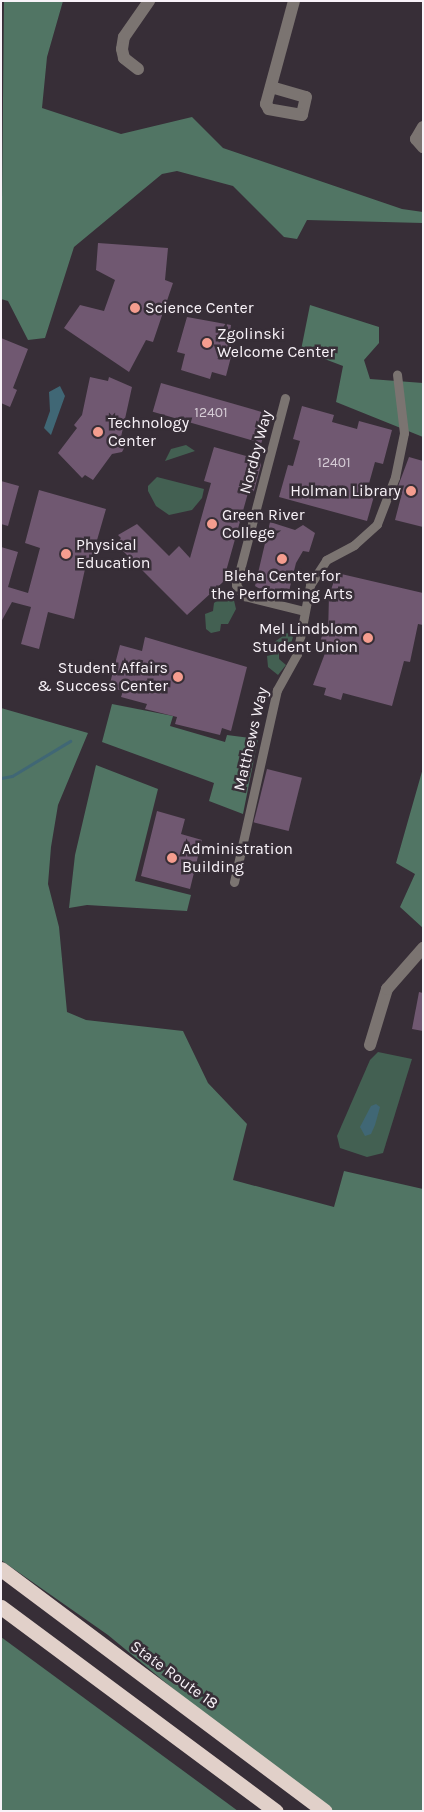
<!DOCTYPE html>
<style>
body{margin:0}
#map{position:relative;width:424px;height:1812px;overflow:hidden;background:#372e37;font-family:Karla,sans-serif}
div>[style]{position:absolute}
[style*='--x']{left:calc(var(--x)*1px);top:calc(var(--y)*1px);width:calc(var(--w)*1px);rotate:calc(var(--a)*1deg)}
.green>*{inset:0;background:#436052}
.forest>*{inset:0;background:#517564}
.water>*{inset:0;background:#406775}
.stream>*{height:3px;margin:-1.5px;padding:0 1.5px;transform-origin:1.5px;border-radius:1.5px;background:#406775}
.building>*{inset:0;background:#705871;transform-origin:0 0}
.pedestrian>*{height:9px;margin:-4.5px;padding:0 4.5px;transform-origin:4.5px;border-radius:4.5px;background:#7b7471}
.minor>*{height:12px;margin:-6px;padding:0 6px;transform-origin:6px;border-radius:6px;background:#7b7471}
.motorway>*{height:15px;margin:-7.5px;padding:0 7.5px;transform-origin:7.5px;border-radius:7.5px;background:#e1d0c9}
.dots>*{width:14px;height:14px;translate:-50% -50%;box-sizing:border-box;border:2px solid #372e37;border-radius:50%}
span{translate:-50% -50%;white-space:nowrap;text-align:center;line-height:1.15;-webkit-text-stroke:5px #372e37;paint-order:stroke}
.number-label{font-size:14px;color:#d6ccd6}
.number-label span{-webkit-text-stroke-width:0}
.poi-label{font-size:16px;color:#f8f2f8}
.left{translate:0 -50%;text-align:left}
.right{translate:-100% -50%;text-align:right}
.street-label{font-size:16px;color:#f8f2f8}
.frame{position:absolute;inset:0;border:2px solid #f8f2f8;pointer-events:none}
</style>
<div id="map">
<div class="green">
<div style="clip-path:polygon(186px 445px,195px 451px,165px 461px,171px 449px)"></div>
<div style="clip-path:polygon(157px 477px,204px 489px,202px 498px,192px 510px,169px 515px,156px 506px,148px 491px,148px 486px)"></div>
<div style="clip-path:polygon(225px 595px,233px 596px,236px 609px,228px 624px,221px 624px,220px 631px,211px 633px,206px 629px,205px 614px,213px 611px,214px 603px)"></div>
<div style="clip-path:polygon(287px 633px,293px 637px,289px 650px,279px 652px,279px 659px,286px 665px,278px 675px,268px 667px,267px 656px,275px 654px,273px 643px)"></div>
<div style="clip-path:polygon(378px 1052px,412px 1059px,383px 1153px,367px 1157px,340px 1148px,337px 1136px,370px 1060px)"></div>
</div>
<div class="forest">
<div style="clip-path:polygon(4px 1px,63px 1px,47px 57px,42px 108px,121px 134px,192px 117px,223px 148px,402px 209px,423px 212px,423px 223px,307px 220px,297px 239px,284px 237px,233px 186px,177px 171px,162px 174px,74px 247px,45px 338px,28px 340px,8px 301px,1px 299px)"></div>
<div style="clip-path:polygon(310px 305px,379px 327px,379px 343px,364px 360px,370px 379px,423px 383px,423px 437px,336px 402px,343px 366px,301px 350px)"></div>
<div style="clip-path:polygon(112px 704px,173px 716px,170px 726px,225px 742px,227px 735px,258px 739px,243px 814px,209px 801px,214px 783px,102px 742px)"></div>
<div style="clip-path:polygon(1px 708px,88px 733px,58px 805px,51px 847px,48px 884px,59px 927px,67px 1012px,86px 1020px,183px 1031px,208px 1083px,247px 1124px,233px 1180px,334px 1207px,344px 1171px,423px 1189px,423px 1811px,321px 1811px,108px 1635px,1px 1560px)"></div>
<div style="clip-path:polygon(96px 765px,158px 789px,135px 881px,191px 895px,187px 911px,87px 905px,69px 908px,75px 855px)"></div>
<div style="clip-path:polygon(423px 768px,423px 928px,400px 907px,415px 874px,396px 863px)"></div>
<div style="clip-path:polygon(1px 1637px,238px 1811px,1px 1811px)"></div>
</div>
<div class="water">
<div style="clip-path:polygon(60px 386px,65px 396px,51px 435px,44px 428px,50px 411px,49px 392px)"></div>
<div style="clip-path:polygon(376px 1104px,380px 1107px,375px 1125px,371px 1134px,365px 1136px,360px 1127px,371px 1106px)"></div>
</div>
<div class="stream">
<div style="--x:1;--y:778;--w:11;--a:-10"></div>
<div style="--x:12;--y:776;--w:68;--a:-31.1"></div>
</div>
<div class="building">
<div style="clip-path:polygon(98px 243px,168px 248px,165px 280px,173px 283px,153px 342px,146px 340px,129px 372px,64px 328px,80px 305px,104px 311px,115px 280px,96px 270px)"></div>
<div style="clip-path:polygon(187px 317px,231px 325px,230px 332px,237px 334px,226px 376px,212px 372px,210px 379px,181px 370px,185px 354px,177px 352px)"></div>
<div style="clip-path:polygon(1px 338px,28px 349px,13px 388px,17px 390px,10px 407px,1px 403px)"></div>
<div style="clip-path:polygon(90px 377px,108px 381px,109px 377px,132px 387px,121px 437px,129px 439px,122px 452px,112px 454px,93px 480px,85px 475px,82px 478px,58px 453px,77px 428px,74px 425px,82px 415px)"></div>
<div style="left:161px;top:383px;width:113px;height:30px;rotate:16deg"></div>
<div style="clip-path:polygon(302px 406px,334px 415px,332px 422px,357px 429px,359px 421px,392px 430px,383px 464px,375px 462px,368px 487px,376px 489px,367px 521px,279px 497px,288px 465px,293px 466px,300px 441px,293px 439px)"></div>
<div style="clip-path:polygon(214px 447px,260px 460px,261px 465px,254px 491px,248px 493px,223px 582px,187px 615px,116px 544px,121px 538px,118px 535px,137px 524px,169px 556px,179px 546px,190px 558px,211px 483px,204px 481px)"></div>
<div style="clip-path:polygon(409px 457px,423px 461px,423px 527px,395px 520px,402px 493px,397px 489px)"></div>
<div style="clip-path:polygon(1px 481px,19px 486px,8px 526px,1px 524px)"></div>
<div style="clip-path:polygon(39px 490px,106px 509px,91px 561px,87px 560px,74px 619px,48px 612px,39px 649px,21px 644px,31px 607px,12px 602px,1px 622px,1px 547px,18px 552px,8px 587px,28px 593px,40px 548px,25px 543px)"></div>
<div style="clip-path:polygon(270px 522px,295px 530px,303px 525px,315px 533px,309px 552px,303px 551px,296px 563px,288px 595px,272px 596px,255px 586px)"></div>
<div style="clip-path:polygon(337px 573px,423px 593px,423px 625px,418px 624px,410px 662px,404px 661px,392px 706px,343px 693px,341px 700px,324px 695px,326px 688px,313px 685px,327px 648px,319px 646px,323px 632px,328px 634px,329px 595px)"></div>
<div style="clip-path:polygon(145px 637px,247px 667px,231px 731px,222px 728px,220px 735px,175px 724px,177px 717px,145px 709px,147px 704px,121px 697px,123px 691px,109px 687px,120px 645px,142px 651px)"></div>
<div style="left:267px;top:769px;width:36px;height:55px;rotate:14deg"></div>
<div style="clip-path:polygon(157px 811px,185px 819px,181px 834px,202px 840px,190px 889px,141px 876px)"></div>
<div style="clip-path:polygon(419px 992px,423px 993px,423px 1031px,412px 1029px)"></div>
</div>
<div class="pedestrian">
<div style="--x:285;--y:398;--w:193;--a:104.7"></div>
<div style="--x:236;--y:585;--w:14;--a:54"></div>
<div style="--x:244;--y:596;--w:62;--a:14"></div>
<div style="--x:234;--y:882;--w:197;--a:-77.4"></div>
<div style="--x:277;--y:690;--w:41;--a:-60.9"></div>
<div style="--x:297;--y:654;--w:70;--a:-79.3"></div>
<div style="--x:310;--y:585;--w:30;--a:-57"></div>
<div style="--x:326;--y:560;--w:32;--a:-28"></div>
<div style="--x:354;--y:545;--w:31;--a:-42"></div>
<div style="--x:377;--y:524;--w:50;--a:-69"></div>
<div style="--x:395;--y:477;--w:45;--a:-78.4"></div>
<div style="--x:404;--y:433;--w:59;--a:-96.8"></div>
</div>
<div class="minor">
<div style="--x:138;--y:69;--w:18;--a:-142"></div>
<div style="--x:124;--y:58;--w:9;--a:-103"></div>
<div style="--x:122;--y:49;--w:12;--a:-81"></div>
<div style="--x:124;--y:37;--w:44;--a:-55.2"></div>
<div style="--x:271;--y:87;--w:36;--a:16"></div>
<div style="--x:306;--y:97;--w:18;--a:103"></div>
<div style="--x:302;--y:115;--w:34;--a:-170"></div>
<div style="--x:269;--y:109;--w:6;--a:-121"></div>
<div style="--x:266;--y:104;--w:107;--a:-74.8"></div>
<div style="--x:423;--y:127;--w:14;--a:120"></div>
<div style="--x:416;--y:139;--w:11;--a:49"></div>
<div style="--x:370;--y:1045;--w:59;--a:-73.1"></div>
<div style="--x:387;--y:989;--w:55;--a:-48.7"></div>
</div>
<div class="motorway">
<div style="--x:1;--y:1569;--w:404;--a:36.8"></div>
<div style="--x:1;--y:1607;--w:342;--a:36.6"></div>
</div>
<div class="dots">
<div style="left:135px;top:308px;background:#f59d8f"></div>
<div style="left:207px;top:343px;background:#f59d8f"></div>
<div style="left:98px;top:432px;background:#f59d8f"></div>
<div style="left:411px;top:491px;background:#f59d8f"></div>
<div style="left:212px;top:524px;background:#f59d8f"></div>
<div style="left:66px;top:554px;background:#f59d8f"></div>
<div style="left:282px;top:559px;background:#f59d8f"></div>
<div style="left:368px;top:638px;background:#f59d8f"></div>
<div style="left:178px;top:677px;background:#f59d8f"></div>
<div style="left:172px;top:858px;background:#f59d8f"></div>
</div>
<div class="number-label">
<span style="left:211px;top:413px">12401</span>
<span style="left:334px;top:463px">12401</span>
</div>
<div class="poi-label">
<span class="left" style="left:145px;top:308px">Science Center</span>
<span class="left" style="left:217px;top:343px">Zgolinski<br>Welcome Center</span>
<span class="left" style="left:108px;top:432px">Technology<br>Center</span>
<span class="right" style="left:401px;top:491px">Holman Library</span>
<span class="left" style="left:222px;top:524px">Green River<br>College</span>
<span class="left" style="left:76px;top:554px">Physical<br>Education</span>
<span style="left:282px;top:585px">Bleha Center for<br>the Performing Arts</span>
<span class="right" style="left:358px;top:638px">Mel Lindblom<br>Student Union</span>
<span class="right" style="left:168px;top:677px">Student Affairs<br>&amp; Success Center</span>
<span class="left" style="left:182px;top:858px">Administration<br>Building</span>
</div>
<div class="street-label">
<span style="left:256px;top:452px;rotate:-75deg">Nordby Way</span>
<span style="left:251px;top:739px;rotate:-77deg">Matthews Way</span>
<span style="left:174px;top:1675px;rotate:36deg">State Route 18</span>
</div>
<div class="frame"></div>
</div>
